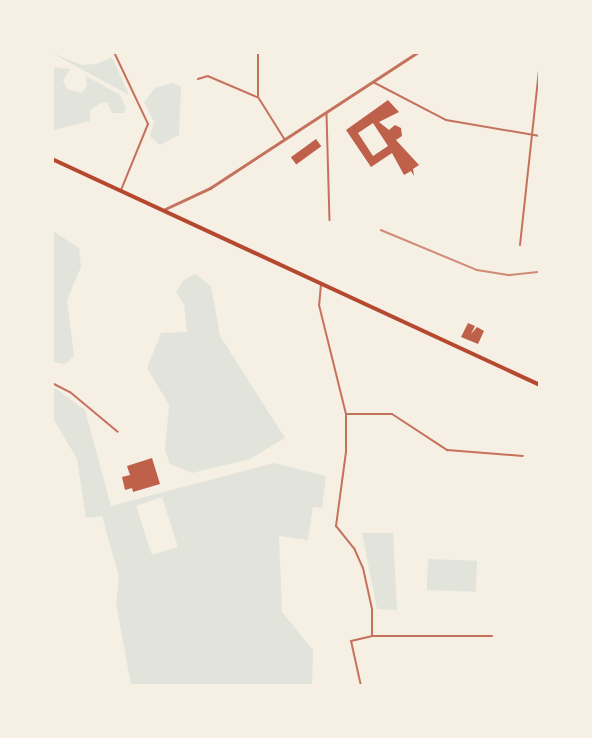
<!DOCTYPE html>
<style>
body{margin:0}
#map{position:relative;width:592px;height:738px;overflow:hidden;background:#f6efe4;font-family:"Sofia Sans Condensed",sans-serif}
div>[style]{position:absolute}
[style*='--x']{left:calc(var(--x)*1px);top:calc(var(--y)*1px);width:calc(var(--w)*1px);rotate:calc(var(--a)*1deg)}
.green>*{inset:0;background:#e2e4dc;transform-origin:0 0}
.building>*{inset:0;background:#bf614a;transform-origin:0 0}
.service>*{height:1.5px;margin:-0.75px;padding:0 0.75px;transform-origin:0.75px;border-radius:0.75px;background:#c5725c}
.minor>*{height:2px;margin:-1px;padding:0 1px;transform-origin:1px;border-radius:1px;background:#c5725c}
.tertiary>*{height:3px;margin:-1.5px;padding:0 1.5px;transform-origin:1.5px;border-radius:1.5px;background:#c5725c}
.primary>*{height:4px;margin:-2px;padding:0 2px;transform-origin:2px;border-radius:2px;background:#b5482f}
.rail>*{height:1.5px;margin:-0.75px;padding:0 0.75px;transform-origin:0.75px;border-radius:0.75px;background:#cf8b77}
span{translate:-50% -50%;white-space:nowrap;text-align:center;line-height:1.15;-webkit-text-stroke:4.5px #f6efe4;paint-order:stroke}
.frame{position:absolute;inset:0;border:54px solid #f6efe4;pointer-events:none}
</style>
<div id="map">
<div class="green">
<div style="clip-path:polygon(52px 53px,82px 65px,96px 64px,112px 57px,129px 95px)"></div>
<div style="clip-path:polygon(53px 67px,70px 69px,63px 81px,67px 89px,82px 93px,87px 85px,86px 76px,120px 95px,126px 108px,124px 113px,112px 113px,107px 102px,99px 104px,90px 110px,90px 121px,54px 130px)"></div>
<div style="clip-path:polygon(172px 83px,181px 86px,179px 135px,160px 145px,150px 136px,154px 122px,144px 102px,155px 88px)"></div>
<div style="clip-path:polygon(53px 231px,79px 248px,81px 267px,67px 300px,74px 356px,65px 364px,53px 362px)"></div>
<div style="clip-path:polygon(195px 274px,211px 286px,220px 336px,285px 438px,250px 459px,192px 473px,170px 464px,165px 450px,169px 405px,147px 368px,161px 333px,187px 332px,184px 304px,176px 292px,184px 280px)"></div>
<div style="clip-path:polygon(evenodd,52px 386px,85px 410px,111px 506px,274px 463px,326px 476px,322px 508px,313px 507px,308px 540px,279px 536px,282px 612px,313px 650px,312px 685px,131px 685px,116px 603px,119px 577px,102px 516px,86px 518px,77px 459px,53px 418px,52px 386px,162px 497px,178px 547px,152px 555px,136px 506px,162px 497px)"></div>
<div style="clip-path:polygon(362px 533px,393px 533px,397px 610px,377px 609px)"></div>
<div style="left:428px;top:559px;width:49px;height:31px;rotate:2deg"></div>
</div>
<div class="building">
<div style="clip-path:polygon(evenodd,388px 100px,399px 112px,379px 122px,389px 130px,395px 125px,401px 128px,402px 136px,396px 140px,419px 165px,413px 169px,414px 176px,411px 171px,404px 175px,392px 153px,371px 167px,346px 130px,388px 100px,373px 123px,388px 146px,373px 156px,358px 133px,373px 123px)"></div>
<div style="left:316px;top:139px;width:9px;height:31px;rotate:54deg"></div>
<div style="clip-path:polygon(468px 323px,475px 326px,471px 334px,477px 327px,484px 331px,478px 344px,461px 337px)"></div>
<div style="clip-path:polygon(152px 458px,160px 484px,133px 492px,132px 488px,125px 490px,122px 477px,130px 475px,127px 466px)"></div>
</div>
<div class="service">
<div style="--x:198;--y:79;--w:10;--a:-17"></div>
<div style="--x:208;--y:76;--w:53;--a:23.2"></div>
<div style="--x:327;--y:114;--w:106;--a:88.4"></div>
</div>
<div class="minor">
<div style="--x:114;--y:52;--w:80;--a:64.7"></div>
<div style="--x:148;--y:124;--w:71;--a:112.2"></div>
<div style="--x:258;--y:52;--w:45;--a:90"></div>
<div style="--x:258;--y:97;--w:51;--a:57.9"></div>
<div style="--x:373;--y:82;--w:82;--a:27.5"></div>
<div style="--x:446;--y:120;--w:95;--a:9.7"></div>
<div style="--x:520;--y:245;--w:185;--a:-83.8"></div>
<div style="--x:321;--y:284;--w:21;--a:95"></div>
<div style="--x:319;--y:305;--w:112;--a:76.1"></div>
<div style="--x:346;--y:414;--w:38;--a:90"></div>
<div style="--x:346;--y:452;--w:75;--a:97.7"></div>
<div style="--x:336;--y:526;--w:28;--a:51"></div>
<div style="--x:354;--y:548;--w:22;--a:66"></div>
<div style="--x:363;--y:568;--w:42;--a:77.6"></div>
<div style="--x:372;--y:609;--w:27;--a:90"></div>
<div style="--x:52;--y:383;--w:20;--a:27"></div>
<div style="--x:70;--y:392;--w:62;--a:39.8"></div>
<div style="--x:346;--y:414;--w:46;--a:0"></div>
<div style="--x:392;--y:414;--w:66;--a:33.2"></div>
<div style="--x:447;--y:450;--w:76;--a:4.5"></div>
<div style="--x:361;--y:686;--w:46;--a:-102.5"></div>
<div style="--x:351;--y:641;--w:22;--a:-13"></div>
<div style="--x:372;--y:636;--w:120;--a:0"></div>
</div>
<div class="tertiary">
<div style="--x:165;--y:209;--w:50;--a:-25"></div>
<div style="--x:210;--y:188;--w:249;--a:-33.2"></div>
</div>
<div class="primary">
<div style="--x:52;--y:159;--w:538;--a:24.85"></div>
</div>
<div class="rail">
<div style="--x:381;--y:230;--w:104;--a:22.6"></div>
<div style="--x:477;--y:270;--w:33;--a:9"></div>
<div style="--x:510;--y:275;--w:30;--a:-6"></div>
</div>
<div class="frame"></div>
</div>
